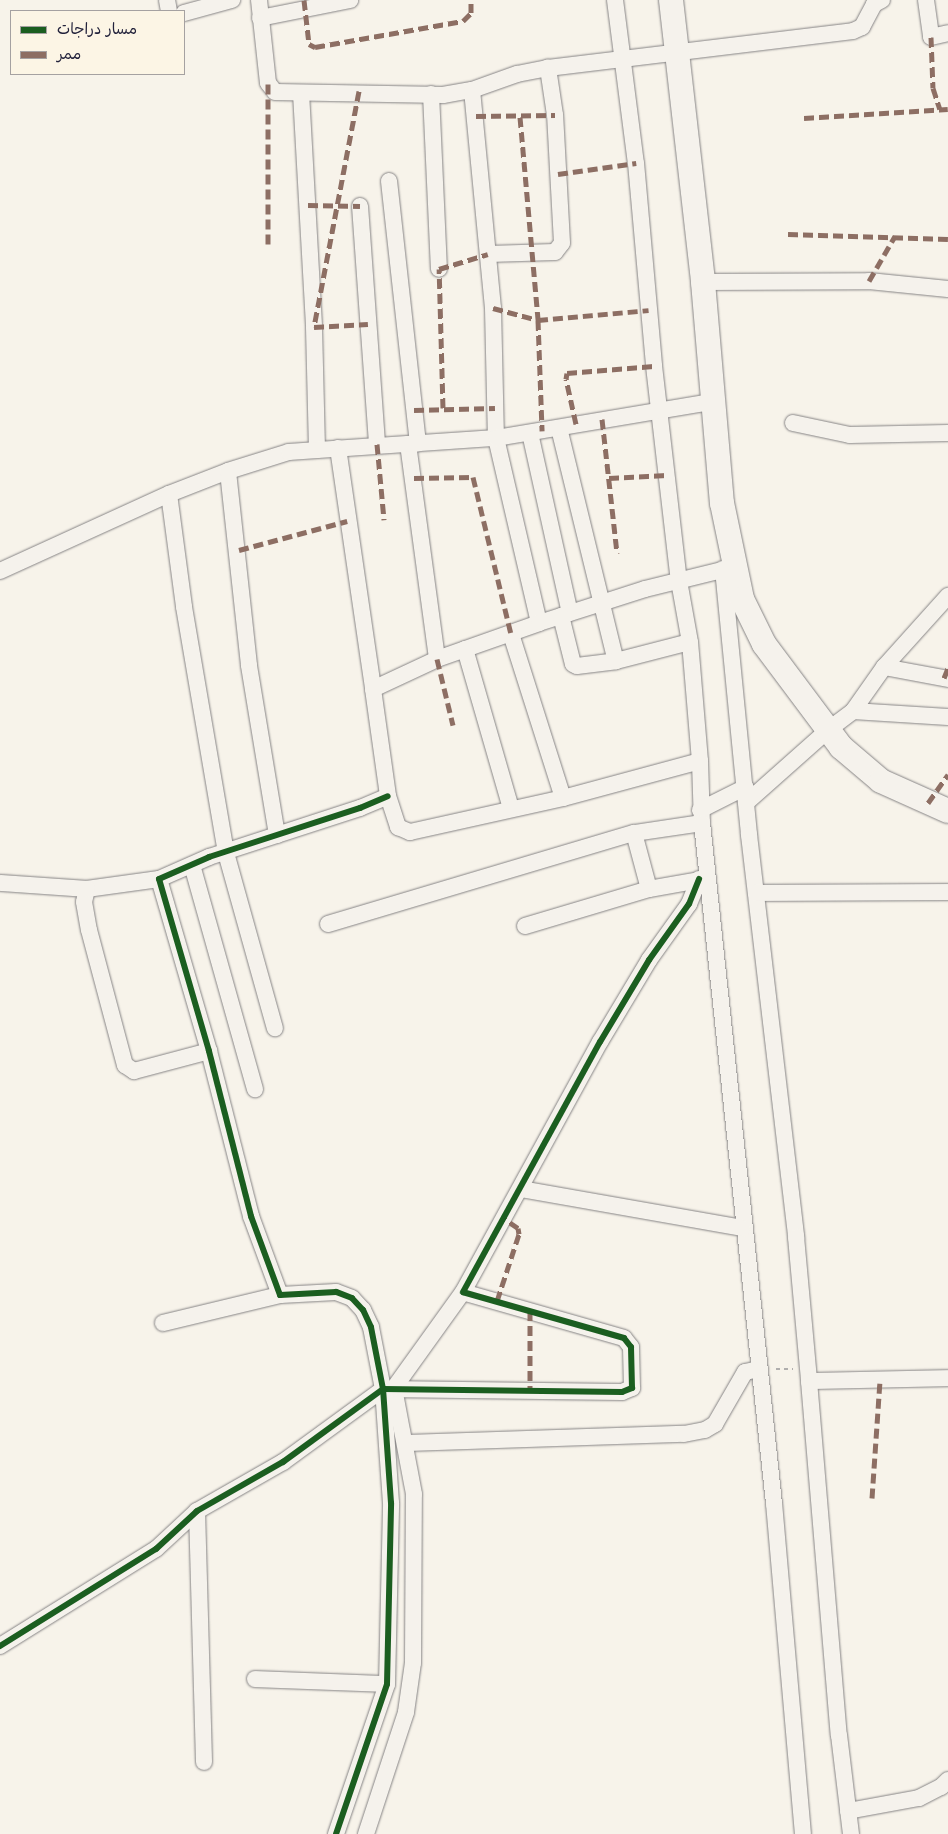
<!DOCTYPE html>
<meta charset="utf-8">
<style>
body{margin:0}
#map{position:relative;width:948px;height:1834px;overflow:hidden;background:#f7f3ea;font-family:Mali,"Playpen Sans Arabic",sans-serif}
div>[style]{position:absolute}
[style*='--x']{left:calc(var(--x)*1px);top:calc(var(--y)*1px);width:calc(var(--w)*1px);rotate:calc(var(--a)*1deg)}
.path>*{height:2.5px;margin-top:-1.25px;transform-origin:0;background:repeating-linear-gradient(90deg,#b0aead 0 4px,transparent 0 8px)}
.roads{filter:drop-shadow(0 0 1px #868485) drop-shadow(0 0 1px #868485)}
.street>*{height:16px;margin:-8px;padding:0 8px;transform-origin:8px;border-radius:8px;background:#f5f2ec}
.secondary>*{height:24px;margin:-12px;padding:0 12px;transform-origin:12px;border-radius:12px;background:#f5f2ec}
.quiet>*{height:5px;margin-top:-2.5px;transform-origin:0;background:repeating-linear-gradient(90deg,#8d6e63 0 10px,transparent 0 15px)}
.cycleway>*{height:6px;margin:-3px;padding:0 3px;transform-origin:3px;border-radius:3px;background:#1b5e20}
span{translate:-50% -50%;white-space:nowrap;text-align:center;line-height:1.15;-webkit-text-stroke:4.5px #fcf5e5;paint-order:stroke}
.legend{position:absolute;left:10px;top:10px;width:175px;height:65px;box-sizing:border-box;background:#fcf5e5;border:1px solid #a5a1a1;margin:0;padding:6px 9px;list-style:none;font-size:15px;color:#22223b}
.legend li{display:flex;align-items:center;gap:10px;height:25px}
.legend b{width:25px;border:1px solid #a5a1a1}
</style>
<div id="map">
<div class="path">
<div style="--x:776;--y:1369;--w:17;--a:0"></div>
</div>
<div class="roads">
<div class="street">
<div style="--x:167;--y:0;--w:11;--a:80"></div>
<div style="--x:259;--y:0;--w:83;--a:83.8"></div>
<div style="--x:268;--y:83;--w:11;--a:52"></div>
<div style="--x:275;--y:92;--w:168;--a:1"></div>
<div style="--x:443;--y:95;--w:29;--a:-10"></div>
<div style="--x:472;--y:90;--w:48;--a:-19.6"></div>
<div style="--x:517;--y:74;--w:32;--a:-11"></div>
<div style="--x:548;--y:68;--w:307;--a:-6.9"></div>
<div style="--x:853;--y:31;--w:10;--a:-24"></div>
<div style="--x:862;--y:27;--w:26;--a:-62"></div>
<div style="--x:874;--y:4;--w:9;--a:-27"></div>
<div style="--x:615;--y:0;--w:164;--a:82.7"></div>
<div style="--x:636;--y:163;--w:204;--a:84.9"></div>
<div style="--x:654;--y:366;--w:216;--a:83.4"></div>
<div style="--x:679;--y:581;--w:62;--a:79.8"></div>
<div style="--x:690;--y:642;--w:119;--a:85.2"></div>
<div style="--x:700;--y:761;--w:62;--a:88.2"></div>
<div style="--x:702;--y:823;--w:69;--a:171.6"></div>
<div style="--x:634;--y:833;--w:58;--a:75"></div>
<div style="--x:926;--y:0;--w:37;--a:82"></div>
<div style="--x:931;--y:37;--w:17;--a:-13"></div>
<div style="--x:184;--y:13;--w:50;--a:-15.2"></div>
<div style="--x:260;--y:18;--w:92;--a:-11.3"></div>
<div style="--x:472;--y:90;--w:219;--a:84.5"></div>
<div style="--x:493;--y:308;--w:130;--a:88.7"></div>
<div style="--x:496;--y:438;--w:190;--a:76.9"></div>
<div style="--x:301;--y:93;--w:234;--a:86.8"></div>
<div style="--x:314;--y:327;--w:123;--a:88.6"></div>
<div style="--x:431;--y:94;--w:175;--a:87.4"></div>
<div style="--x:389;--y:181;--w:264;--a:83.7"></div>
<div style="--x:360;--y:206;--w:239;--a:85.9"></div>
<div style="--x:488;--y:254;--w:67;--a:-1.7"></div>
<div style="--x:555;--y:252;--w:11;--a:-52"></div>
<div style="--x:562;--y:243;--w:128;--a:-93.1"></div>
<div style="--x:555;--y:115;--w:48;--a:-98.5"></div>
<div style="--x:703;--y:282;--w:166;--a:-0.3"></div>
<div style="--x:869;--y:281;--w:79;--a:5.8"></div>
<div style="--x:793;--y:423;--w:58;--a:11.9"></div>
<div style="--x:850;--y:435;--w:98;--a:-1.2"></div>
<div style="--x:559;--y:428;--w:240;--a:76.3"></div>
<div style="--x:530;--y:433;--w:184;--a:77.5"></div>
<div style="--x:408;--y:444;--w:217;--a:82.3"></div>
<div style="--x:338;--y:448;--w:244;--a:81.7"></div>
<div style="--x:373;--y:689;--w:71;--a:-25.1"></div>
<div style="--x:437;--y:659;--w:108;--a:-19.4"></div>
<div style="--x:539;--y:623;--w:111;--a:-17.8"></div>
<div style="--x:645;--y:589;--w:92;--a:-13.9"></div>
<div style="--x:169;--y:494;--w:114;--a:82.4"></div>
<div style="--x:184;--y:607;--w:250;--a:80.3"></div>
<div style="--x:226;--y:853;--w:182;--a:74.4"></div>
<div style="--x:723;--y:569;--w:267;--a:84.4"></div>
<div style="--x:749;--y:835;--w:405;--a:83.3"></div>
<div style="--x:796;--y:1237;--w:145;--a:84.8"></div>
<div style="--x:809;--y:1381;--w:139;--a:-1.2"></div>
<div style="--x:0;--y:571;--w:186;--a:-24.5"></div>
<div style="--x:169;--y:494;--w:63;--a:-21.3"></div>
<div style="--x:561;--y:616;--w:49;--a:76"></div>
<div style="--x:573;--y:664;--w:4;--a:27"></div>
<div style="--x:577;--y:666;--w:39;--a:-7"></div>
<div style="--x:616;--y:661;--w:76;--a:-14.4"></div>
<div style="--x:511;--y:634;--w:172;--a:72.4"></div>
<div style="--x:465;--y:649;--w:166;--a:73.9"></div>
<div style="--x:884;--y:667;--w:65;--a:10.6"></div>
<div style="--x:373;--y:689;--w:108;--a:82"></div>
<div style="--x:388;--y:796;--w:33;--a:72"></div>
<div style="--x:398;--y:827;--w:13;--a:23"></div>
<div style="--x:410;--y:832;--w:157;--a:-12.5"></div>
<div style="--x:563;--y:798;--w:142;--a:-15.1"></div>
<div style="--x:853;--y:711;--w:95;--a:3.6"></div>
<div style="--x:747;--y:802;--w:108;--a:-41.6"></div>
<div style="--x:828;--y:730;--w:31;--a:-37"></div>
<div style="--x:853;--y:711;--w:54;--a:-54.8"></div>
<div style="--x:884;--y:667;--w:96;--a:-48"></div>
<div style="--x:700;--y:810;--w:51;--a:-26.6"></div>
<div style="--x:702;--y:823;--w:684;--a:83.96"></div>
<div style="--x:774;--y:1503;--w:332;--a:85"></div>
<div style="--x:277;--y:835;--w:172;--a:-99.4"></div>
<div style="--x:249;--y:665;--w:195;--a:-96.2"></div>
<div style="--x:228;--y:471;--w:64;--a:-17.3"></div>
<div style="--x:289;--y:452;--w:207;--a:-3.9"></div>
<div style="--x:496;--y:438;--w:218;--a:-9.5"></div>
<div style="--x:192;--y:865;--w:233;--a:74.3"></div>
<div style="--x:159;--y:879;--w:73;--a:172.1"></div>
<div style="--x:87;--y:889;--w:13;--a:103"></div>
<div style="--x:84;--y:902;--w:28;--a:80"></div>
<div style="--x:89;--y:930;--w:140;--a:75.1"></div>
<div style="--x:125;--y:1065;--w:11;--a:34"></div>
<div style="--x:134;--y:1071;--w:78;--a:-14.9"></div>
<div style="--x:0;--y:883;--w:87;--a:3.9"></div>
<div style="--x:756;--y:893;--w:192;--a:-0.3"></div>
<div style="--x:328;--y:924;--w:319;--a:-16.6"></div>
<div style="--x:525;--y:926;--w:129;--a:-16.6"></div>
<div style="--x:649;--y:889;--w:58;--a:-10"></div>
<div style="--x:521;--y:1189;--w:225;--a:10"></div>
<div style="--x:163;--y:1323;--w:120;--a:-13.5"></div>
<div style="--x:809;--y:1381;--w:355;--a:85.2"></div>
<div style="--x:839;--y:1735;--w:100;--a:83.1"></div>
<div style="--x:407;--y:1443;--w:277;--a:-1.9"></div>
<div style="--x:684;--y:1434;--w:21;--a:-11"></div>
<div style="--x:705;--y:1430;--w:12;--a:-31"></div>
<div style="--x:715;--y:1424;--w:60;--a:-60"></div>
<div style="--x:745;--y:1372;--w:14;--a:-12"></div>
<div style="--x:197;--y:1511;--w:251;--a:88.4"></div>
<div style="--x:0;--y:1646;--w:184;--a:-31.9"></div>
<div style="--x:156;--y:1549;--w:56;--a:-42.8"></div>
<div style="--x:197;--y:1511;--w:99;--a:-29.7"></div>
<div style="--x:283;--y:1462;--w:124;--a:-36.1"></div>
<div style="--x:383;--y:1389;--w:239;--a:0.7"></div>
<div style="--x:622;--y:1392;--w:11;--a:-22"></div>
<div style="--x:632;--y:1388;--w:41;--a:-91.4"></div>
<div style="--x:631;--y:1347;--w:11;--a:-128"></div>
<div style="--x:624;--y:1338;--w:167;--a:-164.1"></div>
<div style="--x:463;--y:1292;--w:285;--a:-61.3"></div>
<div style="--x:600;--y:1042;--w:96;--a:-59.1"></div>
<div style="--x:649;--y:960;--w:69;--a:-54.5"></div>
<div style="--x:689;--y:904;--w:27;--a:-68"></div>
<div style="--x:255;--y:1679;--w:132;--a:2.2"></div>
<div style="--x:848;--y:1811;--w:72;--a:-10.4"></div>
<div style="--x:919;--y:1798;--w:25;--a:-27"></div>
<div style="--x:941;--y:1787;--w:10;--a:-45"></div>
<div style="--x:336;--y:1834;--w:158;--a:-71.2"></div>
<div style="--x:387;--y:1684;--w:181;--a:-88.7"></div>
<div style="--x:391;--y:1503;--w:114;--a:-94"></div>
<div style="--x:383;--y:1389;--w:63;--a:-101"></div>
<div style="--x:371;--y:1327;--w:19;--a:-115"></div>
<div style="--x:363;--y:1310;--w:16;--a:-133"></div>
<div style="--x:352;--y:1298;--w:17;--a:-159"></div>
<div style="--x:336;--y:1292;--w:56;--a:176.9"></div>
<div style="--x:280;--y:1295;--w:84;--a:-110.2"></div>
<div style="--x:251;--y:1216;--w:170;--a:-104.3"></div>
<div style="--x:209;--y:1051;--w:179;--a:-106.2"></div>
<div style="--x:159;--y:879;--w:55;--a:-23.7"></div>
<div style="--x:209;--y:857;--w:159;--a:-18"></div>
<div style="--x:360;--y:808;--w:30;--a:-23"></div>
<div style="--x:366;--y:1834;--w:128;--a:-71.8"></div>
<div style="--x:406;--y:1712;--w:49;--a:-81.9"></div>
<div style="--x:413;--y:1663;--w:169;--a:-89.7"></div>
<div style="--x:414;--y:1494;--w:108;--a:-100.7"></div>
<div style="--x:394;--y:1388;--w:118;--a:-54.3"></div>
</div>
<div class="secondary">
<div style="--x:671;--y:0;--w:284;--a:83.5"></div>
<div style="--x:703;--y:282;--w:222;--a:85.1"></div>
<div style="--x:722;--y:503;--w:98;--a:78.2"></div>
<div style="--x:742;--y:599;--w:50;--a:63.9"></div>
<div style="--x:764;--y:644;--w:129;--a:53.2"></div>
<div style="--x:841;--y:747;--w:52;--a:40.4"></div>
<div style="--x:881;--y:781;--w:73;--a:24.1"></div>
</div>
</div>
<div class="quiet">
<div style="--x:304;--y:0;--w:44;--a:83.5"></div>
<div style="--x:309;--y:44;--w:7;--a:27"></div>
<div style="--x:315;--y:47;--w:150;--a:-10"></div>
<div style="--x:463;--y:21;--w:11;--a:-45"></div>
<div style="--x:471;--y:13;--w:13;--a:-90"></div>
<div style="--x:931;--y:37;--w:51;--a:87.8"></div>
<div style="--x:933;--y:88;--w:22;--a:72"></div>
<div style="--x:359;--y:91;--w:240;--a:100.8"></div>
<div style="--x:314;--y:327;--w:54;--a:-3.2"></div>
<div style="--x:476;--y:116;--w:79;--a:-0.7"></div>
<div style="--x:520;--y:117;--w:204;--a:84.9"></div>
<div style="--x:538;--y:320;--w:111;--a:87.9"></div>
<div style="--x:804;--y:118;--w:144;--a:-3.6"></div>
<div style="--x:558;--y:174;--w:79;--a:-8"></div>
<div style="--x:308;--y:205;--w:52;--a:1.1"></div>
<div style="--x:788;--y:234;--w:160;--a:1.8"></div>
<div style="--x:268;--y:244;--w:161;--a:-90"></div>
<div style="--x:869;--y:281;--w:52;--a:-60"></div>
<div style="--x:493;--y:308;--w:47;--a:14.9"></div>
<div style="--x:538;--y:320;--w:111;--a:-5.1"></div>
<div style="--x:443;--y:408;--w:139;--a:-91.6"></div>
<div style="--x:439;--y:269;--w:51;--a:-17"></div>
<div style="--x:414;--y:410;--w:81;--a:-1.4"></div>
<div style="--x:602;--y:419;--w:135;--a:83.6"></div>
<div style="--x:576;--y:424;--w:46;--a:-102.5"></div>
<div style="--x:566;--y:379;--w:6;--a:-81"></div>
<div style="--x:567;--y:373;--w:87;--a:-4.6"></div>
<div style="--x:377;--y:444;--w:76;--a:84.7"></div>
<div style="--x:414;--y:478;--w:59;--a:-1"></div>
<div style="--x:473;--y:477;--w:162;--a:76.4"></div>
<div style="--x:609;--y:478;--w:58;--a:-3"></div>
<div style="--x:239;--y:550;--w:112;--a:-15"></div>
<div style="--x:437;--y:659;--w:68;--a:76.4"></div>
<div style="--x:944;--y:678;--w:11;--a:-68"></div>
<div style="--x:928;--y:803;--w:35;--a:-55"></div>
<div style="--x:497;--y:1301;--w:71;--a:-71.8"></div>
<div style="--x:519;--y:1234;--w:6;--a:-99"></div>
<div style="--x:518;--y:1228;--w:18;--a:-146"></div>
<div style="--x:530;--y:1311;--w:79;--a:90"></div>
<div style="--x:872;--y:1498;--w:116;--a:-86.1"></div>
</div>
<div class="cycleway">
<div style="--x:0;--y:1646;--w:184;--a:-31.9"></div>
<div style="--x:156;--y:1549;--w:56;--a:-42.8"></div>
<div style="--x:197;--y:1511;--w:99;--a:-29.7"></div>
<div style="--x:283;--y:1462;--w:124;--a:-36.1"></div>
<div style="--x:383;--y:1389;--w:239;--a:0.7"></div>
<div style="--x:622;--y:1392;--w:11;--a:-22"></div>
<div style="--x:632;--y:1388;--w:41;--a:-91.4"></div>
<div style="--x:631;--y:1347;--w:11;--a:-128"></div>
<div style="--x:624;--y:1338;--w:167;--a:-164.1"></div>
<div style="--x:463;--y:1292;--w:285;--a:-61.3"></div>
<div style="--x:600;--y:1042;--w:96;--a:-59.1"></div>
<div style="--x:649;--y:960;--w:69;--a:-54.5"></div>
<div style="--x:689;--y:904;--w:27;--a:-68"></div>
<div style="--x:336;--y:1834;--w:158;--a:-71.2"></div>
<div style="--x:387;--y:1684;--w:181;--a:-88.7"></div>
<div style="--x:391;--y:1503;--w:114;--a:-94"></div>
<div style="--x:383;--y:1389;--w:63;--a:-101"></div>
<div style="--x:371;--y:1327;--w:19;--a:-115"></div>
<div style="--x:363;--y:1310;--w:16;--a:-133"></div>
<div style="--x:352;--y:1298;--w:17;--a:-159"></div>
<div style="--x:336;--y:1292;--w:56;--a:176.9"></div>
<div style="--x:280;--y:1295;--w:84;--a:-110.2"></div>
<div style="--x:251;--y:1216;--w:170;--a:-104.3"></div>
<div style="--x:209;--y:1051;--w:179;--a:-106.2"></div>
<div style="--x:159;--y:879;--w:55;--a:-23.7"></div>
<div style="--x:209;--y:857;--w:159;--a:-18"></div>
<div style="--x:360;--y:808;--w:30;--a:-23"></div>
</div>
<ul class="legend">
<li><b style="height:6px;background:#1b5e20"></b>مسار دراجات</li>
<li><b style="height:6px;background:#8d6e63"></b>ممر</li>
</ul>
</div>
